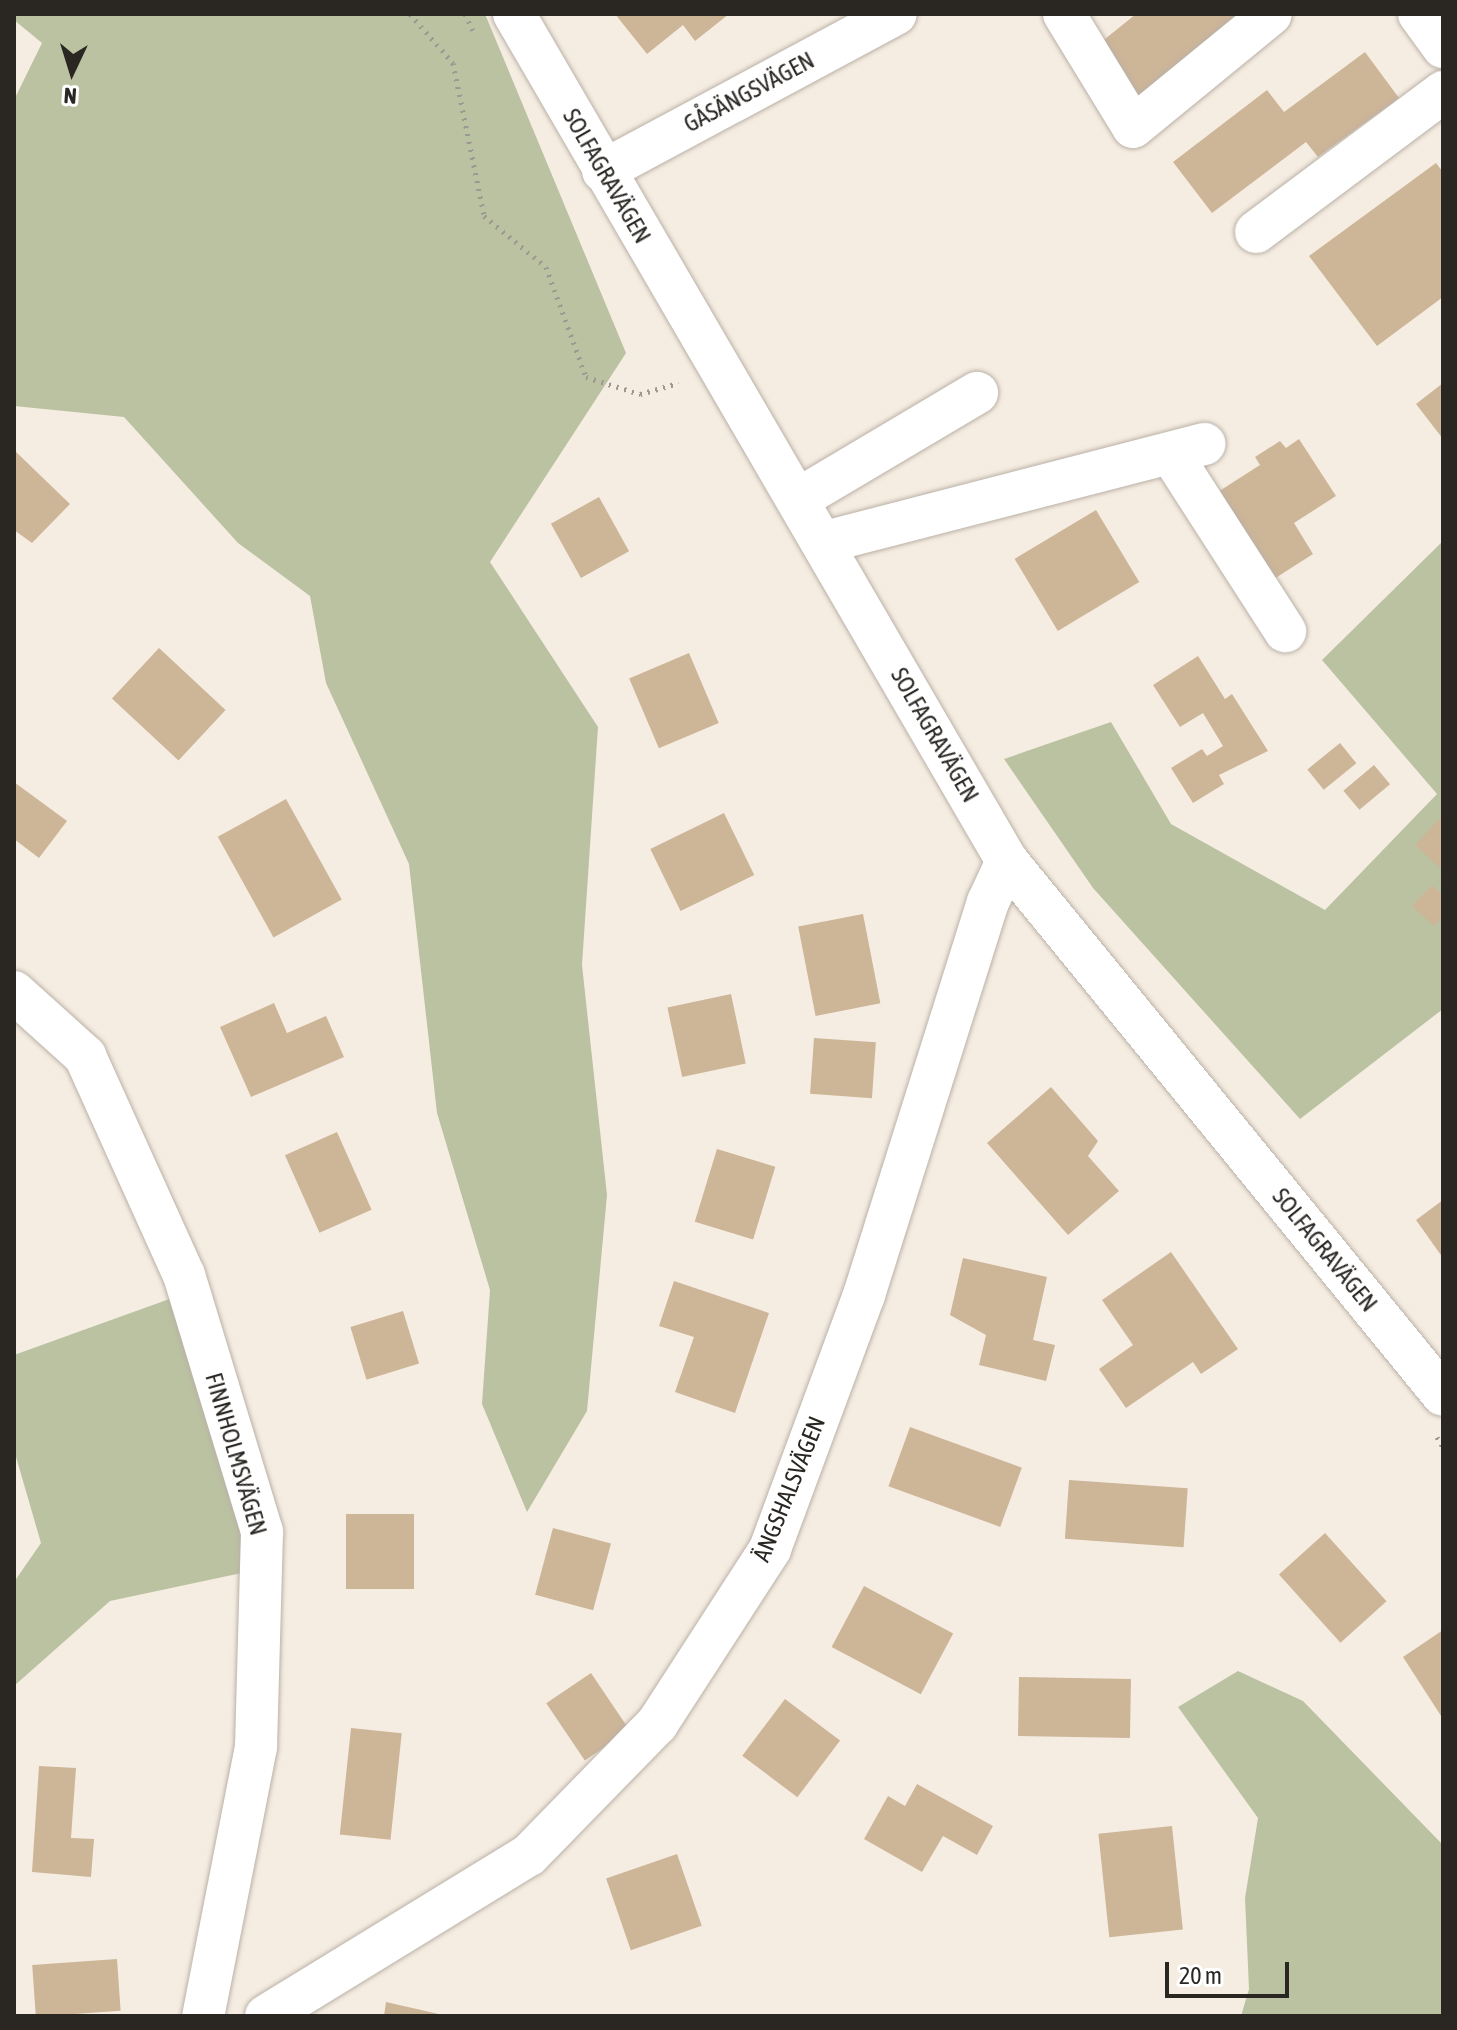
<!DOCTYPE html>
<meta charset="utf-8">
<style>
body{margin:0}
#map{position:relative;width:1457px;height:2030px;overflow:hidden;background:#f6ede2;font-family:"Asap Condensed",sans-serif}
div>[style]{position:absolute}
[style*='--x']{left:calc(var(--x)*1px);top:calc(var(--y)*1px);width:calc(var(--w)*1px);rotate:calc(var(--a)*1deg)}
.green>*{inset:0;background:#bbc2a2}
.building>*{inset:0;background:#cdb598;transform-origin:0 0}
.path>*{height:5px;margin-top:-2.5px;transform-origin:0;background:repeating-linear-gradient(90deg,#9e9890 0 2px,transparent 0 8px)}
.roads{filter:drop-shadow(0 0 2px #bab1a7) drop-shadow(0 0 2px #bab1a7)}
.minor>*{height:42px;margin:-21px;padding:0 21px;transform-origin:21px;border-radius:21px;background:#fff}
span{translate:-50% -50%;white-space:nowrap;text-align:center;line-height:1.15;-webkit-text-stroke:7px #fff;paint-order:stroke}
.street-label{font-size:24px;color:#2a2723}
.frame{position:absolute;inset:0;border:16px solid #2a2723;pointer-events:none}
.north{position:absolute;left:32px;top:32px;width:80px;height:80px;-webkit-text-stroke:6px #fff;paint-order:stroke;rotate:184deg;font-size:22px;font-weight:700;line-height:32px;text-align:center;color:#2a2723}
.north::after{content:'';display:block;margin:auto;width:28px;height:36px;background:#2a2723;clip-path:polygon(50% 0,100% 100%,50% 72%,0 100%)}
.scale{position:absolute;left:1165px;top:1962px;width:124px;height:36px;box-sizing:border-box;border:4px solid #2a2723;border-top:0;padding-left:10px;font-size:24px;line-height:28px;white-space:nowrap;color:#2a2723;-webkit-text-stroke:6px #fff;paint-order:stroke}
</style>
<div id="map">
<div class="green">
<div style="clip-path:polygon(14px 14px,485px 14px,626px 353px,490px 562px,598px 727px,582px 965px,607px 1195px,587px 1411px,527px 1512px,482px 1404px,490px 1290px,437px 1113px,409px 864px,326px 683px,310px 596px,238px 543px,124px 417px,14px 406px,14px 100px,42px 43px,14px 20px)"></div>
<div style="clip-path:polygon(1443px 541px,1443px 1009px,1300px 1119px,1093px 888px,1004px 759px,1111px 722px,1171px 824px,1325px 910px,1437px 794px,1322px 660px)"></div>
<div style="clip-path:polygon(175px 1297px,231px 1455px,251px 1571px,110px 1601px,14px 1686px,14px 1582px,41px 1543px,14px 1450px,14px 1355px)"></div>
<div style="clip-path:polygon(1238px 1671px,1303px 1701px,1443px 1845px,1443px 2016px,1241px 2016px,1249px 1989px,1245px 1898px,1258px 1818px,1178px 1707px)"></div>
</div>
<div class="building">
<div style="clip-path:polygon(615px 14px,729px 14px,695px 41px,683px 25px,647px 54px)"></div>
<div style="clip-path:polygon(1136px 14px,1251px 14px,1140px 104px,1095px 47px)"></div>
<div style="clip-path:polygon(1365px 52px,1399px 98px,1318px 157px,1306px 142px,1212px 213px,1173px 162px,1267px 90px,1284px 112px)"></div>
<div style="clip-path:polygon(1436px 163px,1443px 172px,1443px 297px,1377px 346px,1309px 256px)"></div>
<div style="clip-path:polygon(1443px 383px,1443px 439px,1416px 404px)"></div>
<div style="clip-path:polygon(1299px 439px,1336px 496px,1294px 523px,1313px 554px,1266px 584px,1210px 497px,1260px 465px,1255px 457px,1280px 441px,1286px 448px)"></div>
<div style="clip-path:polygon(14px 450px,70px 504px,32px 543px,14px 530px)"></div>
<div style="left:599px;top:497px;width:62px;height:55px;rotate:61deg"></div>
<div style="left:1096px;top:510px;width:84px;height:95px;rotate:59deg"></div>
<div style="left:159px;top:648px;width:91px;height:69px;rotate:43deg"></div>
<div style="left:689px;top:653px;width:76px;height:65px;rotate:67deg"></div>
<div style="clip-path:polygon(1198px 656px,1225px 699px,1232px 694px,1268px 751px,1219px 775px,1224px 784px,1193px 803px,1171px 768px,1202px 749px,1207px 756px,1223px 746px,1203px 713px,1180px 727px,1153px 685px)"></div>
<div style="left:1340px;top:743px;width:26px;height:42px;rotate:51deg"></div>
<div style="left:1374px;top:765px;width:25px;height:40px;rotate:50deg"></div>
<div style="clip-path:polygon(14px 782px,67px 821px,39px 858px,14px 839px)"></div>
<div style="left:286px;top:799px;width:115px;height:78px;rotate:61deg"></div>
<div style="left:724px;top:813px;width:69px;height:82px;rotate:64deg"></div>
<div style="clip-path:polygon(1443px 815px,1443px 871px,1415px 845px)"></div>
<div style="clip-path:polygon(1432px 885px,1443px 895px,1443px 916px,1434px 926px,1412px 906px)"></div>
<div style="left:863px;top:914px;width:91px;height:66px;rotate:79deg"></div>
<div style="left:731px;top:994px;width:71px;height:65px;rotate:78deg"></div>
<div style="clip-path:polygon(274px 1003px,287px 1033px,326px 1016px,344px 1057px,251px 1097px,220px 1027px)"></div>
<div style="left:814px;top:1038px;width:62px;height:56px;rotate:4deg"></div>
<div style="clip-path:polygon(1051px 1087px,1098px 1141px,1088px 1156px,1119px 1191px,1068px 1235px,987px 1143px)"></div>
<div style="left:337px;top:1132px;width:85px;height:57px;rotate:66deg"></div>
<div style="left:717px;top:1149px;width:61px;height:76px;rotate:17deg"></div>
<div style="clip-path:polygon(1443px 1200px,1443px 1258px,1416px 1220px)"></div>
<div style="clip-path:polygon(1171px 1252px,1238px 1349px,1201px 1374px,1193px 1362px,1126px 1408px,1099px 1369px,1133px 1345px,1102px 1300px)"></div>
<div style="clip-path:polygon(963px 1258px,1047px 1277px,1033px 1340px,1055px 1345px,1046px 1381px,979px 1365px,986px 1335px,950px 1315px)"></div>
<div style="clip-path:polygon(674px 1281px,769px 1313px,735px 1413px,675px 1392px,694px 1337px,659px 1326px)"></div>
<div style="left:403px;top:1311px;width:55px;height:55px;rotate:73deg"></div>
<div style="left:910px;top:1427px;width:119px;height:63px;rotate:20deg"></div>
<div style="left:1069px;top:1480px;width:119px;height:59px;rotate:4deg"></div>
<div style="left:346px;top:1514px;width:68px;height:75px"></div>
<div style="left:553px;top:1528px;width:60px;height:69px;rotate:15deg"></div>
<div style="left:1325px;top:1533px;width:92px;height:62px;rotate:48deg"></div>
<div style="left:864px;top:1586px;width:101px;height:69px;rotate:28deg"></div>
<div style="clip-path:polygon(1443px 1630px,1443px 1719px,1403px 1657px)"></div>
<div style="left:591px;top:1673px;width:69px;height:54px;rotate:56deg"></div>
<div style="left:1019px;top:1677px;width:112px;height:59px;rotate:1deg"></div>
<div style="left:785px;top:1699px;width:69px;height:71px;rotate:37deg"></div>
<div style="left:351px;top:1728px;width:51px;height:107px;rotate:6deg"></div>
<div style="clip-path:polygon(39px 1766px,76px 1768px,71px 1838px,94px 1839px,91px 1877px,32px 1872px)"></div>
<div style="clip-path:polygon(917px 1784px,993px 1826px,977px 1855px,943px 1836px,922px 1872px,864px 1839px,888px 1796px,905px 1806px)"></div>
<div style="left:1172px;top:1826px;width:104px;height:74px;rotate:84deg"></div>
<div style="left:677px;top:1854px;width:76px;height:75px;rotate:71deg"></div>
<div style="left:117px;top:1959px;width:52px;height:85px;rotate:86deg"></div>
<div style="clip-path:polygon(386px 2002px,443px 2015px,443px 2016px,384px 2016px)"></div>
</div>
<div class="path">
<div style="--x:410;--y:14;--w:65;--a:48.7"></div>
<div style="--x:453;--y:63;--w:156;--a:78.5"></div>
<div style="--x:484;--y:216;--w:80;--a:39.4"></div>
<div style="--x:546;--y:267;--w:117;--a:70"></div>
<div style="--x:586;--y:377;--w:57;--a:17.5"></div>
<div style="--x:640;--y:394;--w:40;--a:-16"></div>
<div style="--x:465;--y:14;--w:19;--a:65"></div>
<div style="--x:1437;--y:1437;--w:12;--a:59"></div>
</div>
<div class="roads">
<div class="minor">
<div style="--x:514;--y:14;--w:980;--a:59.8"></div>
<div style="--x:1007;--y:861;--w:689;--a:50.77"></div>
<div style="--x:1064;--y:14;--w:132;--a:58.6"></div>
<div style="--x:1133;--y:127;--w:178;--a:-39.3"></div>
<div style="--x:1419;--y:14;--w:41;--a:54"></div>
<div style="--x:603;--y:171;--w:332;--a:-28.2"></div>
<div style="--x:1256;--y:232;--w:234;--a:-36.8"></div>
<div style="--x:1171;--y:454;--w:211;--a:57.2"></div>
<div style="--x:800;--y:498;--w:206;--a:-30.7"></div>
<div style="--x:825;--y:542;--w:392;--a:-14.5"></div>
<div style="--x:14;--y:992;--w:96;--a:42"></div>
<div style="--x:85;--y:1056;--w:240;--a:65.7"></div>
<div style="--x:184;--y:1275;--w:269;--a:73.1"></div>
<div style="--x:262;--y:1532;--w:215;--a:91.6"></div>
<div style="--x:256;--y:1747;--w:274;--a:101.1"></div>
<div style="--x:266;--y:2016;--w:308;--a:-31.5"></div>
<div style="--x:529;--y:1855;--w:183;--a:-45.7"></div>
<div style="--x:657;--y:1724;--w:208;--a:-57.1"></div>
<div style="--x:770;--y:1549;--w:271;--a:-69.7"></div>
<div style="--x:864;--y:1295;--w:412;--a:-72.5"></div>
<div style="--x:988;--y:902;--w:45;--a:-65.1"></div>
</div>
</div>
<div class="street-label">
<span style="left:749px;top:92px;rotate:-28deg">GÅSÄNGSVÄGEN</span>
<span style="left:607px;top:176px;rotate:60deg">SOLFAGRAVÄGEN</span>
<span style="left:935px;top:735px;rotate:60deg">SOLFAGRAVÄGEN</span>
<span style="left:1325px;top:1250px;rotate:51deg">SOLFAGRAVÄGEN</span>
<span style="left:236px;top:1454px;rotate:74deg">FINNHOLMSVÄGEN</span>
<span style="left:789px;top:1489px;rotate:-68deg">ÄNGSHALSVÄGEN</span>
</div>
<div class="frame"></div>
<div class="north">N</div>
<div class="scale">20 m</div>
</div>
